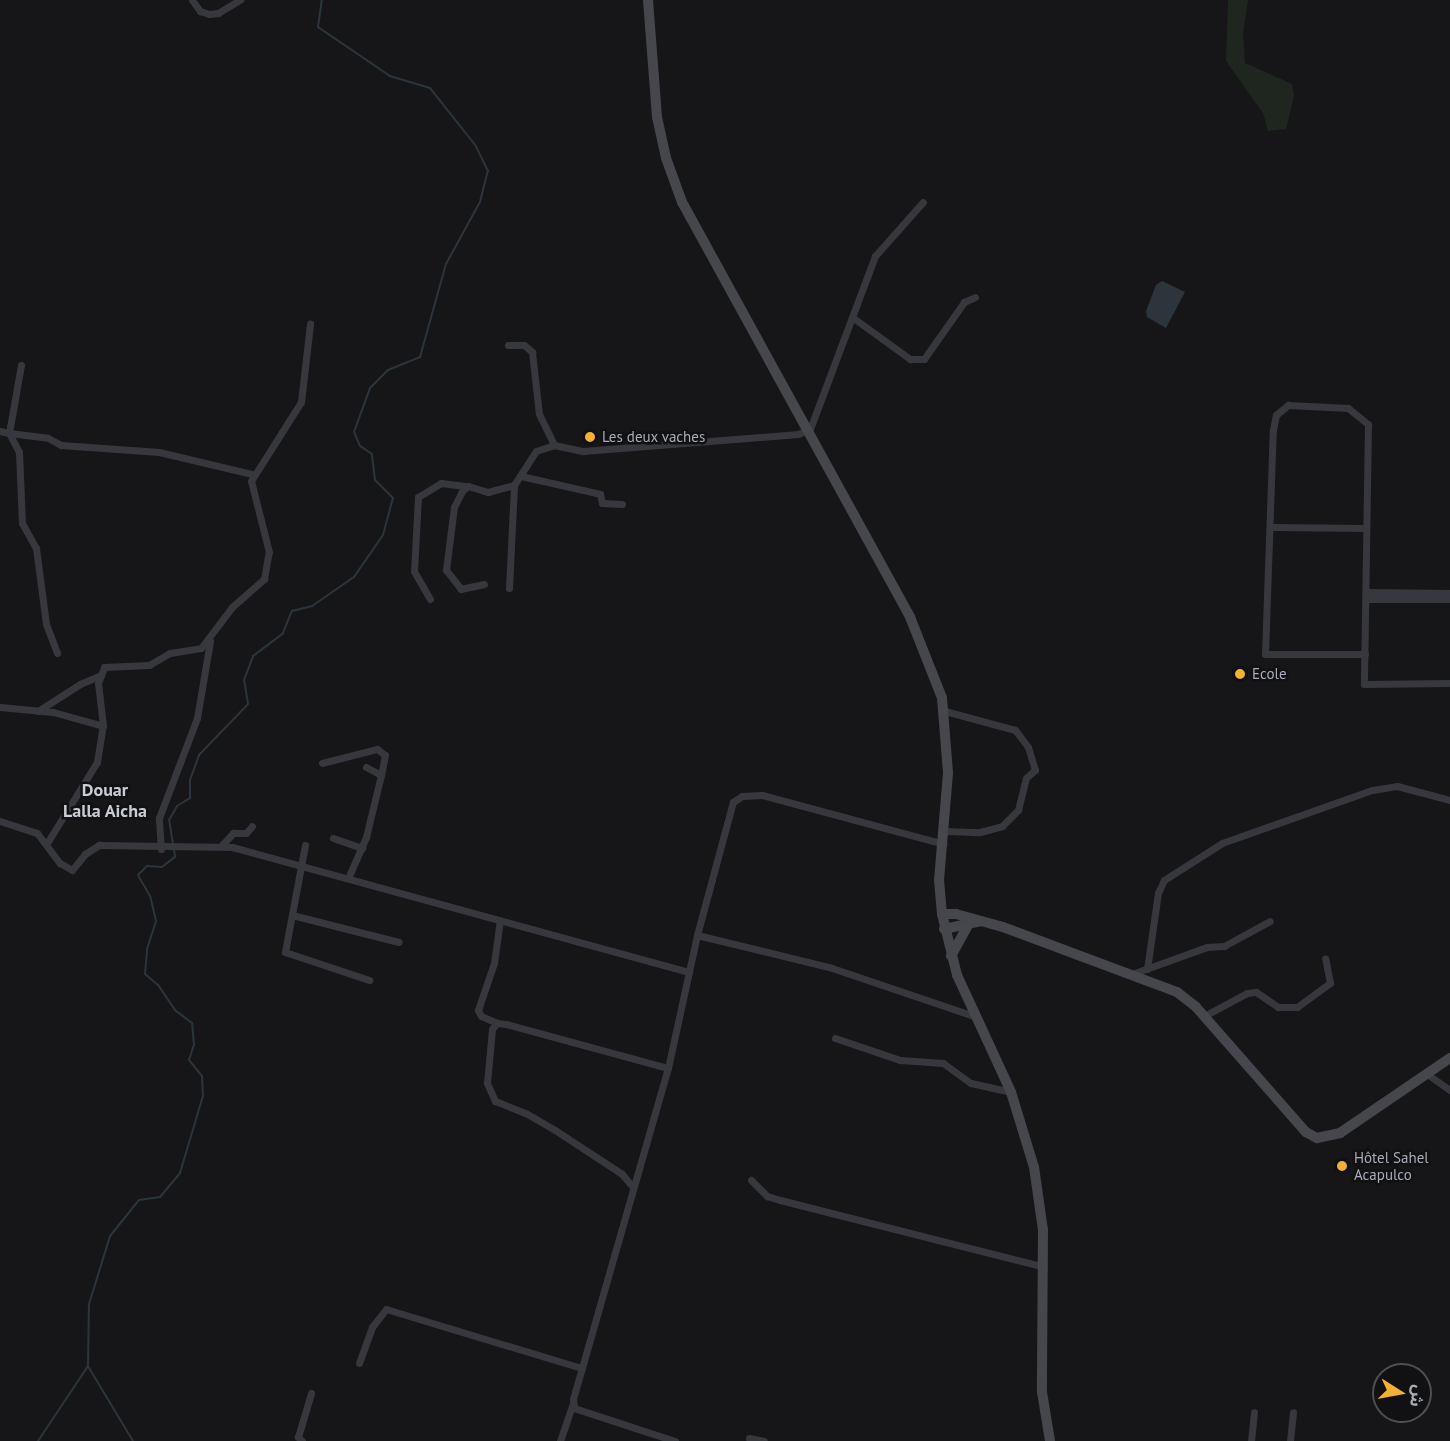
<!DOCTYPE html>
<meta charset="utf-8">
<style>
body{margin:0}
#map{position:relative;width:1450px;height:1441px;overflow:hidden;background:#161618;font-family:"PT Sans","Noto Sans Arabic",sans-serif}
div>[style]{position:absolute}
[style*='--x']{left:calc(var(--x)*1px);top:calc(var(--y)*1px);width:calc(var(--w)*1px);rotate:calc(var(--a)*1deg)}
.green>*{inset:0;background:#1e261f}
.water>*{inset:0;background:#2c353c}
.stream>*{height:2px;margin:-1px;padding:0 1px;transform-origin:1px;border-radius:1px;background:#2c353c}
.minor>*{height:7px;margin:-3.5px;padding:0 3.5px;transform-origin:3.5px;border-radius:3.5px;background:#37383d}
.secondary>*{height:10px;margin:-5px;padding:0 5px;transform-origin:5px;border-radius:5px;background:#45474d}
.dots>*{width:16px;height:16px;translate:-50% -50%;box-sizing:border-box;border:3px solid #111113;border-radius:50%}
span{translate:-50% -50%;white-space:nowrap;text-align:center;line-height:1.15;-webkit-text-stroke:5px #111113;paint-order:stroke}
.poi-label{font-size:15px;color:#a8adb8}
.left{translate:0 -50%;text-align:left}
.quarter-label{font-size:18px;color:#c9ccd4;font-weight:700}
.north{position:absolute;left:1372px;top:1363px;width:60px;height:60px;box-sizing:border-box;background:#111113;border:2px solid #4d4f55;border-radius:50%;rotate:101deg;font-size:16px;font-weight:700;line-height:24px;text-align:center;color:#a8adb8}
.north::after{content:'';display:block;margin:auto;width:21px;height:27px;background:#f2b134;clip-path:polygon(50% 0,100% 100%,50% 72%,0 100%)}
</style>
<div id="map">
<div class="green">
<div style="clip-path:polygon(1228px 0,1248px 0,1243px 34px,1245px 63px,1292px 84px,1294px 96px,1286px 129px,1268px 131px,1263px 113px,1226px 61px)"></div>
</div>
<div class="water">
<div style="clip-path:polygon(1162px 281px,1185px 292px,1166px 328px,1147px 317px,1146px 311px,1156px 285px)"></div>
</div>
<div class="stream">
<div style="--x:173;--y:844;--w:24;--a:-99"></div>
<div style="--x:169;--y:820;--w:16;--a:-60"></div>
<div style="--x:177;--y:806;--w:15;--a:-32"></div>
<div style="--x:190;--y:798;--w:18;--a:-90"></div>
<div style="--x:190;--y:780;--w:27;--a:-70"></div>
<div style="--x:199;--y:755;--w:71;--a:-46.1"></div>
<div style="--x:248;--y:704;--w:24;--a:-99"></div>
<div style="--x:244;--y:680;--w:26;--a:-69"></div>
<div style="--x:253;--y:656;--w:38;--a:-37"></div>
<div style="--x:283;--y:633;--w:24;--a:-68"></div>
<div style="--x:292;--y:611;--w:21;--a:-14"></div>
<div style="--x:312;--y:606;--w:51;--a:-34.6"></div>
<div style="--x:354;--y:577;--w:51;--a:-55.4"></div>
<div style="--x:383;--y:535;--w:38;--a:-75"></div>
<div style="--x:393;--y:498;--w:25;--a:-135"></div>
<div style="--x:375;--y:480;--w:26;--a:-97"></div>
<div style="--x:372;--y:454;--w:14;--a:-146"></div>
<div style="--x:360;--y:446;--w:15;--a:-113"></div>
<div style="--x:354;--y:432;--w:47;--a:-70"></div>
<div style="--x:370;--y:388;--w:25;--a:-45"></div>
<div style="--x:388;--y:370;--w:35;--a:-22"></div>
<div style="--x:420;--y:357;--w:97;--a:-74.4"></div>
<div style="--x:446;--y:264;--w:71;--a:-61.3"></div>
<div style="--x:480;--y:202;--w:32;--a:-76"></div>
<div style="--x:488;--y:171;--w:28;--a:-116"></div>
<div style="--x:476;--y:146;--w:74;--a:-128.4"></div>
<div style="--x:430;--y:88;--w:42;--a:-163.3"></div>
<div style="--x:390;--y:76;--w:87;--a:-145.8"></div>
<div style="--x:318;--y:27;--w:27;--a:-82"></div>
<div style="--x:38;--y:1441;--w:90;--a:-56.3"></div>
<div style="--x:133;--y:1441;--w:87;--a:-121"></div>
<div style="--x:88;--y:1366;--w:62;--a:-89.1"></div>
<div style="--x:89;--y:1304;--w:71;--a:-72.8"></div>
<div style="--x:110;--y:1236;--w:46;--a:-51.1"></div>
<div style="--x:139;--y:1200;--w:21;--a:-8"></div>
<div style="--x:160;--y:1197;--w:31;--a:-50"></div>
<div style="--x:180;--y:1173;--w:80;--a:-73.4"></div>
<div style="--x:203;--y:1096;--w:20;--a:-93"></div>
<div style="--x:202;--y:1076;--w:21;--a:-129"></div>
<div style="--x:189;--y:1060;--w:16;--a:-72"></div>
<div style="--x:194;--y:1045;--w:22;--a:-95"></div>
<div style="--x:192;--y:1023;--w:21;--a:-143"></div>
<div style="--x:175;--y:1010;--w:30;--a:-124"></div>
<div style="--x:158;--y:985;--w:17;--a:-140"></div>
<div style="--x:145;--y:974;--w:25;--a:-85"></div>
<div style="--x:147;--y:949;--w:29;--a:-72"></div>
<div style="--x:156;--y:921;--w:26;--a:-103"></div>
<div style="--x:150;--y:896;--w:24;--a:-120"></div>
<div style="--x:138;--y:875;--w:13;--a:-45"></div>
<div style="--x:147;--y:866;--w:15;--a:4"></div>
<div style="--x:162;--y:867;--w:16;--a:-38"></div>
<div style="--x:175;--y:857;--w:8;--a:-97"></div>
</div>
<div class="minor">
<div style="--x:192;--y:0;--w:14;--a:54"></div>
<div style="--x:200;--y:11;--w:9;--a:18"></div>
<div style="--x:209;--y:14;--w:9;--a:-6"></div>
<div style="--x:218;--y:13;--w:26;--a:-31"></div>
<div style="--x:852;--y:317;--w:72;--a:35.9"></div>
<div style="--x:910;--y:359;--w:14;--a:0"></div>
<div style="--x:924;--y:359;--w:70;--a:-54.9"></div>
<div style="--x:964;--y:302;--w:12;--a:-24"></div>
<div style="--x:508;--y:345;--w:16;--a:0"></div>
<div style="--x:524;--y:345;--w:11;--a:41"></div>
<div style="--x:532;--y:352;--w:62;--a:83.6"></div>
<div style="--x:539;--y:414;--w:34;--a:64"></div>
<div style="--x:554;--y:445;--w:30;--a:12"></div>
<div style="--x:583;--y:451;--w:216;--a:-4.5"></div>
<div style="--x:798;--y:434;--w:13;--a:-23"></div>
<div style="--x:810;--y:429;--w:185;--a:-69.4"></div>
<div style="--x:875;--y:256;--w:72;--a:-48.4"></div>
<div style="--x:0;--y:431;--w:9;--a:13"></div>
<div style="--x:9;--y:433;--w:69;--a:-80"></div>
<div style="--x:9;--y:433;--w:39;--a:7"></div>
<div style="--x:48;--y:438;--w:15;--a:28"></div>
<div style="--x:61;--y:445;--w:98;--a:4.1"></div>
<div style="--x:159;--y:452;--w:96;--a:13.3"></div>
<div style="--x:9;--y:433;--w:21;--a:62"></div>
<div style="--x:19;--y:452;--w:71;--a:87.6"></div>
<div style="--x:22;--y:523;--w:29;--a:61"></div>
<div style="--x:36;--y:548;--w:77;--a:82.5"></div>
<div style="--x:46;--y:624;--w:31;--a:69"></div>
<div style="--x:521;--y:476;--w:81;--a:12.8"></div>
<div style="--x:600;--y:494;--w:9;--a:77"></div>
<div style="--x:602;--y:503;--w:20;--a:3"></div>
<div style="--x:1272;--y:527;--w:94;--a:0.6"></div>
<div style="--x:484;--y:584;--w:24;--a:168"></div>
<div style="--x:461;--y:589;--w:24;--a:-128"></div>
<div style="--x:446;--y:570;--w:64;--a:-82.8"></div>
<div style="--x:454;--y:507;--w:18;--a:-63"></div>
<div style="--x:462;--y:491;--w:8;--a:-40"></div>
<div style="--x:468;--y:486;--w:21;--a:17"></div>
<div style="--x:488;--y:492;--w:27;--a:-15"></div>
<div style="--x:514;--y:485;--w:40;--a:-57.1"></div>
<div style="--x:536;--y:451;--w:19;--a:-18"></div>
<div style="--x:509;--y:588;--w:103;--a:-87.2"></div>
<div style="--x:1366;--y:592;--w:84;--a:0.7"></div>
<div style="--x:430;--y:599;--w:32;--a:-120"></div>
<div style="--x:414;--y:571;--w:74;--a:-86.9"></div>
<div style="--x:418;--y:497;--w:27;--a:-31"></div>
<div style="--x:441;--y:483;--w:26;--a:7"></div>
<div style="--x:1367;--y:599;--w:83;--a:0"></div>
<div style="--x:1365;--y:654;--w:100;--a:180"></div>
<div style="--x:1265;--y:654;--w:224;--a:-88"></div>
<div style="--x:1273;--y:430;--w:15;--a:-79"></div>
<div style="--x:1276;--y:415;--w:16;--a:-40"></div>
<div style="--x:1288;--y:405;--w:60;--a:2.9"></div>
<div style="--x:1348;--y:408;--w:26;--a:39"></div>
<div style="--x:1368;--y:424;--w:260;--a:90.9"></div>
<div style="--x:1364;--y:684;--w:86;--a:-0.7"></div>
<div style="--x:0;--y:707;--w:53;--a:5.4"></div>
<div style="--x:53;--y:712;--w:52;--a:15.6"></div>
<div style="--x:38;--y:711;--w:50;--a:-32.7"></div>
<div style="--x:80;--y:684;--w:23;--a:-23"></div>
<div style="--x:322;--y:763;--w:57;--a:-14.3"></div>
<div style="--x:377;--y:749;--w:10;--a:37"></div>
<div style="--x:385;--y:755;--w:20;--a:101"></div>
<div style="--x:0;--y:821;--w:39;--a:18"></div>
<div style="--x:37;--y:833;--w:38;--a:53"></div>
<div style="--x:60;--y:863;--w:14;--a:30"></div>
<div style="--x:72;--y:870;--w:21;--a:-51"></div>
<div style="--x:85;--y:854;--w:17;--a:-33"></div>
<div style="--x:99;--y:845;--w:133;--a:0.9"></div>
<div style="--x:232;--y:847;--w:474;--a:15.3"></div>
<div style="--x:945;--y:831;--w:35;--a:2"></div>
<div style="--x:980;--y:832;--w:23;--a:-15"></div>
<div style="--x:1002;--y:826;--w:23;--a:-45"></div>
<div style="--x:1018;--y:810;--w:33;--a:-76"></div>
<div style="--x:1026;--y:778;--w:12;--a:-42"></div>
<div style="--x:1035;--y:770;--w:24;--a:-107"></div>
<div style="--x:1028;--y:747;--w:21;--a:-127"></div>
<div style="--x:1015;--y:730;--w:73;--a:-164.8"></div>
<div style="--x:333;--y:838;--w:31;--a:19"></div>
<div style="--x:47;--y:843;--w:95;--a:-58.3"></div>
<div style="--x:97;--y:762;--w:36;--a:-81"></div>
<div style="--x:103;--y:726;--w:43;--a:-96.6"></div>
<div style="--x:98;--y:683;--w:17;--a:-69"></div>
<div style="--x:104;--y:667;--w:45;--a:-2.5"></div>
<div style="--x:149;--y:665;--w:24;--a:-30"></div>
<div style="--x:170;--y:653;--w:31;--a:-9"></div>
<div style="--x:201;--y:648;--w:51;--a:-52.9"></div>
<div style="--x:232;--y:607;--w:43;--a:-41.2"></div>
<div style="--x:264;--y:579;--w:27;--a:-80"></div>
<div style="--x:269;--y:552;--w:73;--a:-104.2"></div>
<div style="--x:251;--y:481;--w:93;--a:-57.7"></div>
<div style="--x:301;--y:402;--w:79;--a:-83.4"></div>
<div style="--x:305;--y:845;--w:109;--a:100.6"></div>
<div style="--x:285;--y:952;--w:89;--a:18.4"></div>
<div style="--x:221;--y:846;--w:18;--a:-47"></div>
<div style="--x:233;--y:833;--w:13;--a:0"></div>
<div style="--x:246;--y:833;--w:9;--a:-49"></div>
<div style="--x:161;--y:849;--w:31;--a:-94"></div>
<div style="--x:159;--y:818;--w:107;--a:-69.2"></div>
<div style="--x:197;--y:718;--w:78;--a:-80.4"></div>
<div style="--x:349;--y:876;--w:43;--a:-66.4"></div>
<div style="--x:366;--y:837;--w:64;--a:-76.4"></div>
<div style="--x:381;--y:775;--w:17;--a:-152"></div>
<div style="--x:292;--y:915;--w:110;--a:14.2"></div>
<div style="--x:697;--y:935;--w:139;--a:13.7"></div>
<div style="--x:832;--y:968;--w:150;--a:18.7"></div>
<div style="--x:1147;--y:969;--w:77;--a:-81.8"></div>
<div style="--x:1158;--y:893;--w:14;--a:-65"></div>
<div style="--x:1164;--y:880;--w:69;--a:-32.5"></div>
<div style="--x:1222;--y:843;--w:159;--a:-19.5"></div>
<div style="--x:1372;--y:790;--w:25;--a:-9"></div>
<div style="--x:1397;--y:786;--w:55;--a:14.8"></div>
<div style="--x:1132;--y:974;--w:80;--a:-19.8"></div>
<div style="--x:1207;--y:947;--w:17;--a:-3"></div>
<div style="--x:1224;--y:946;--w:52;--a:-28.5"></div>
<div style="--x:1204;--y:1016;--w:49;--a:-28.1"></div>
<div style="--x:1247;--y:993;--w:9;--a:-6"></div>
<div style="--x:1256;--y:992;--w:27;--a:34"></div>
<div style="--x:1278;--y:1007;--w:19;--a:0"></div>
<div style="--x:1297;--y:1007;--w:41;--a:-36"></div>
<div style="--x:1330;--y:983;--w:25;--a:-101"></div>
<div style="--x:497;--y:1023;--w:17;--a:-156"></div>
<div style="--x:481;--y:1016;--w:7;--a:-117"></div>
<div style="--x:478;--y:1010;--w:50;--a:-71.2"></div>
<div style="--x:494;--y:963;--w:43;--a:-82.1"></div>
<div style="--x:835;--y:1038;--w:69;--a:18.7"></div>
<div style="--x:900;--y:1060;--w:43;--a:4"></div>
<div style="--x:943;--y:1063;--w:34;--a:36"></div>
<div style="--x:971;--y:1083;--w:41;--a:12.7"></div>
<div style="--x:1427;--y:1074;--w:28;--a:35"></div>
<div style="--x:751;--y:1180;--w:23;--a:45"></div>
<div style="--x:767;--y:1196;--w:14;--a:17"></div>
<div style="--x:780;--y:1200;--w:272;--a:14.2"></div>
<div style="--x:632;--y:1186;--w:16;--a:-130"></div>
<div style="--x:622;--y:1174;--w:80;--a:-146.7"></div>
<div style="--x:555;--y:1130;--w:34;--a:-150"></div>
<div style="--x:525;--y:1113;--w:32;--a:-158"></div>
<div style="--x:495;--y:1101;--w:20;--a:-114"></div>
<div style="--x:487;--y:1083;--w:54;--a:-84.7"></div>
<div style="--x:492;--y:1029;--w:8;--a:-50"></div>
<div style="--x:497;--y:1023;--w:9;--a:6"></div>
<div style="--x:506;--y:1024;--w:168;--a:15.2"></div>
<div style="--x:359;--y:1363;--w:38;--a:-70"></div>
<div style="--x:372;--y:1327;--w:23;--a:-52"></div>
<div style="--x:386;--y:1309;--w:205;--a:16.8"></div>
<div style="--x:749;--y:1438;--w:15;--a:11"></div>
<div style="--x:302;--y:1441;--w:6;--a:-135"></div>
<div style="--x:298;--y:1437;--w:46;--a:-73.5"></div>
<div style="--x:560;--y:1441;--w:40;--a:-71.1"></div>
<div style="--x:675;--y:1441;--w:106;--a:-161.9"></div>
<div style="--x:574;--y:1408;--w:9;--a:-96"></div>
<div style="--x:573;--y:1399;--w:344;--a:-74"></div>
<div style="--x:668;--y:1068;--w:136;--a:-77.7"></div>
<div style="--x:697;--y:935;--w:138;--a:-74.9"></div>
<div style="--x:733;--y:802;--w:11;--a:-34"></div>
<div style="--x:742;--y:796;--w:20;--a:-3"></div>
<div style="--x:762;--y:795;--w:188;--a:15.1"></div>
<div style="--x:1251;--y:1441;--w:29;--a:-84"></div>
<div style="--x:1290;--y:1441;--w:29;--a:-84"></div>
</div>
<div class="secondary">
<div style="--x:648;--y:0;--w:117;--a:85.6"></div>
<div style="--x:657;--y:117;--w:42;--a:77.6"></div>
<div style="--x:666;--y:158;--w:47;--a:70"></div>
<div style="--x:682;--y:202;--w:474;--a:61.2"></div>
<div style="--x:910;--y:617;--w:87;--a:68.4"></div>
<div style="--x:942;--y:698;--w:75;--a:85.4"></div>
<div style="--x:948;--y:773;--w:107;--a:94.8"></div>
<div style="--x:939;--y:880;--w:34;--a:85"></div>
<div style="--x:942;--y:914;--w:63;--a:76.2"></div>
<div style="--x:957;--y:975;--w:129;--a:65.2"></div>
<div style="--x:1011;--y:1092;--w:78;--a:73"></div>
<div style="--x:1034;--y:1167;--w:64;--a:81.9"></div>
<div style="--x:1043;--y:1230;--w:162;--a:90.4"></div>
<div style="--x:1042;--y:1392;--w:50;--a:80.7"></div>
<div style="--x:942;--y:914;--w:14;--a:0"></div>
<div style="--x:956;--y:914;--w:49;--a:15.5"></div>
<div style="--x:1003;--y:927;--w:186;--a:20.5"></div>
<div style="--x:1177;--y:992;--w:24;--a:38"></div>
<div style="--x:1196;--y:1007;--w:167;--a:48.7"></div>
<div style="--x:1306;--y:1132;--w:13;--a:29"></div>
<div style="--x:1317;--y:1138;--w:24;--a:-12"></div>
<div style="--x:1340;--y:1133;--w:133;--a:-34.3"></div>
<div style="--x:944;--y:929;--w:38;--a:-12"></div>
<div style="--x:951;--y:956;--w:35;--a:-61"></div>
</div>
<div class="dots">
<div style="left:590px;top:437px;background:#f2b134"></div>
<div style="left:1240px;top:674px;background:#f2b134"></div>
<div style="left:1342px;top:1166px;background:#f2b134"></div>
</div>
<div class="poi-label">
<span class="left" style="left:602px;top:437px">Les deux vaches</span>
<span class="left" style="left:1252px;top:674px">Ecole</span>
<span class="left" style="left:1354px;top:1166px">Hôtel Sahel<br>Acapulco</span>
</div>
<div class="quarter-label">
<span style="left:105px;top:801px">Douar<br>Lalla Aicha</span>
</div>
<div class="north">ش</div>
</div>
